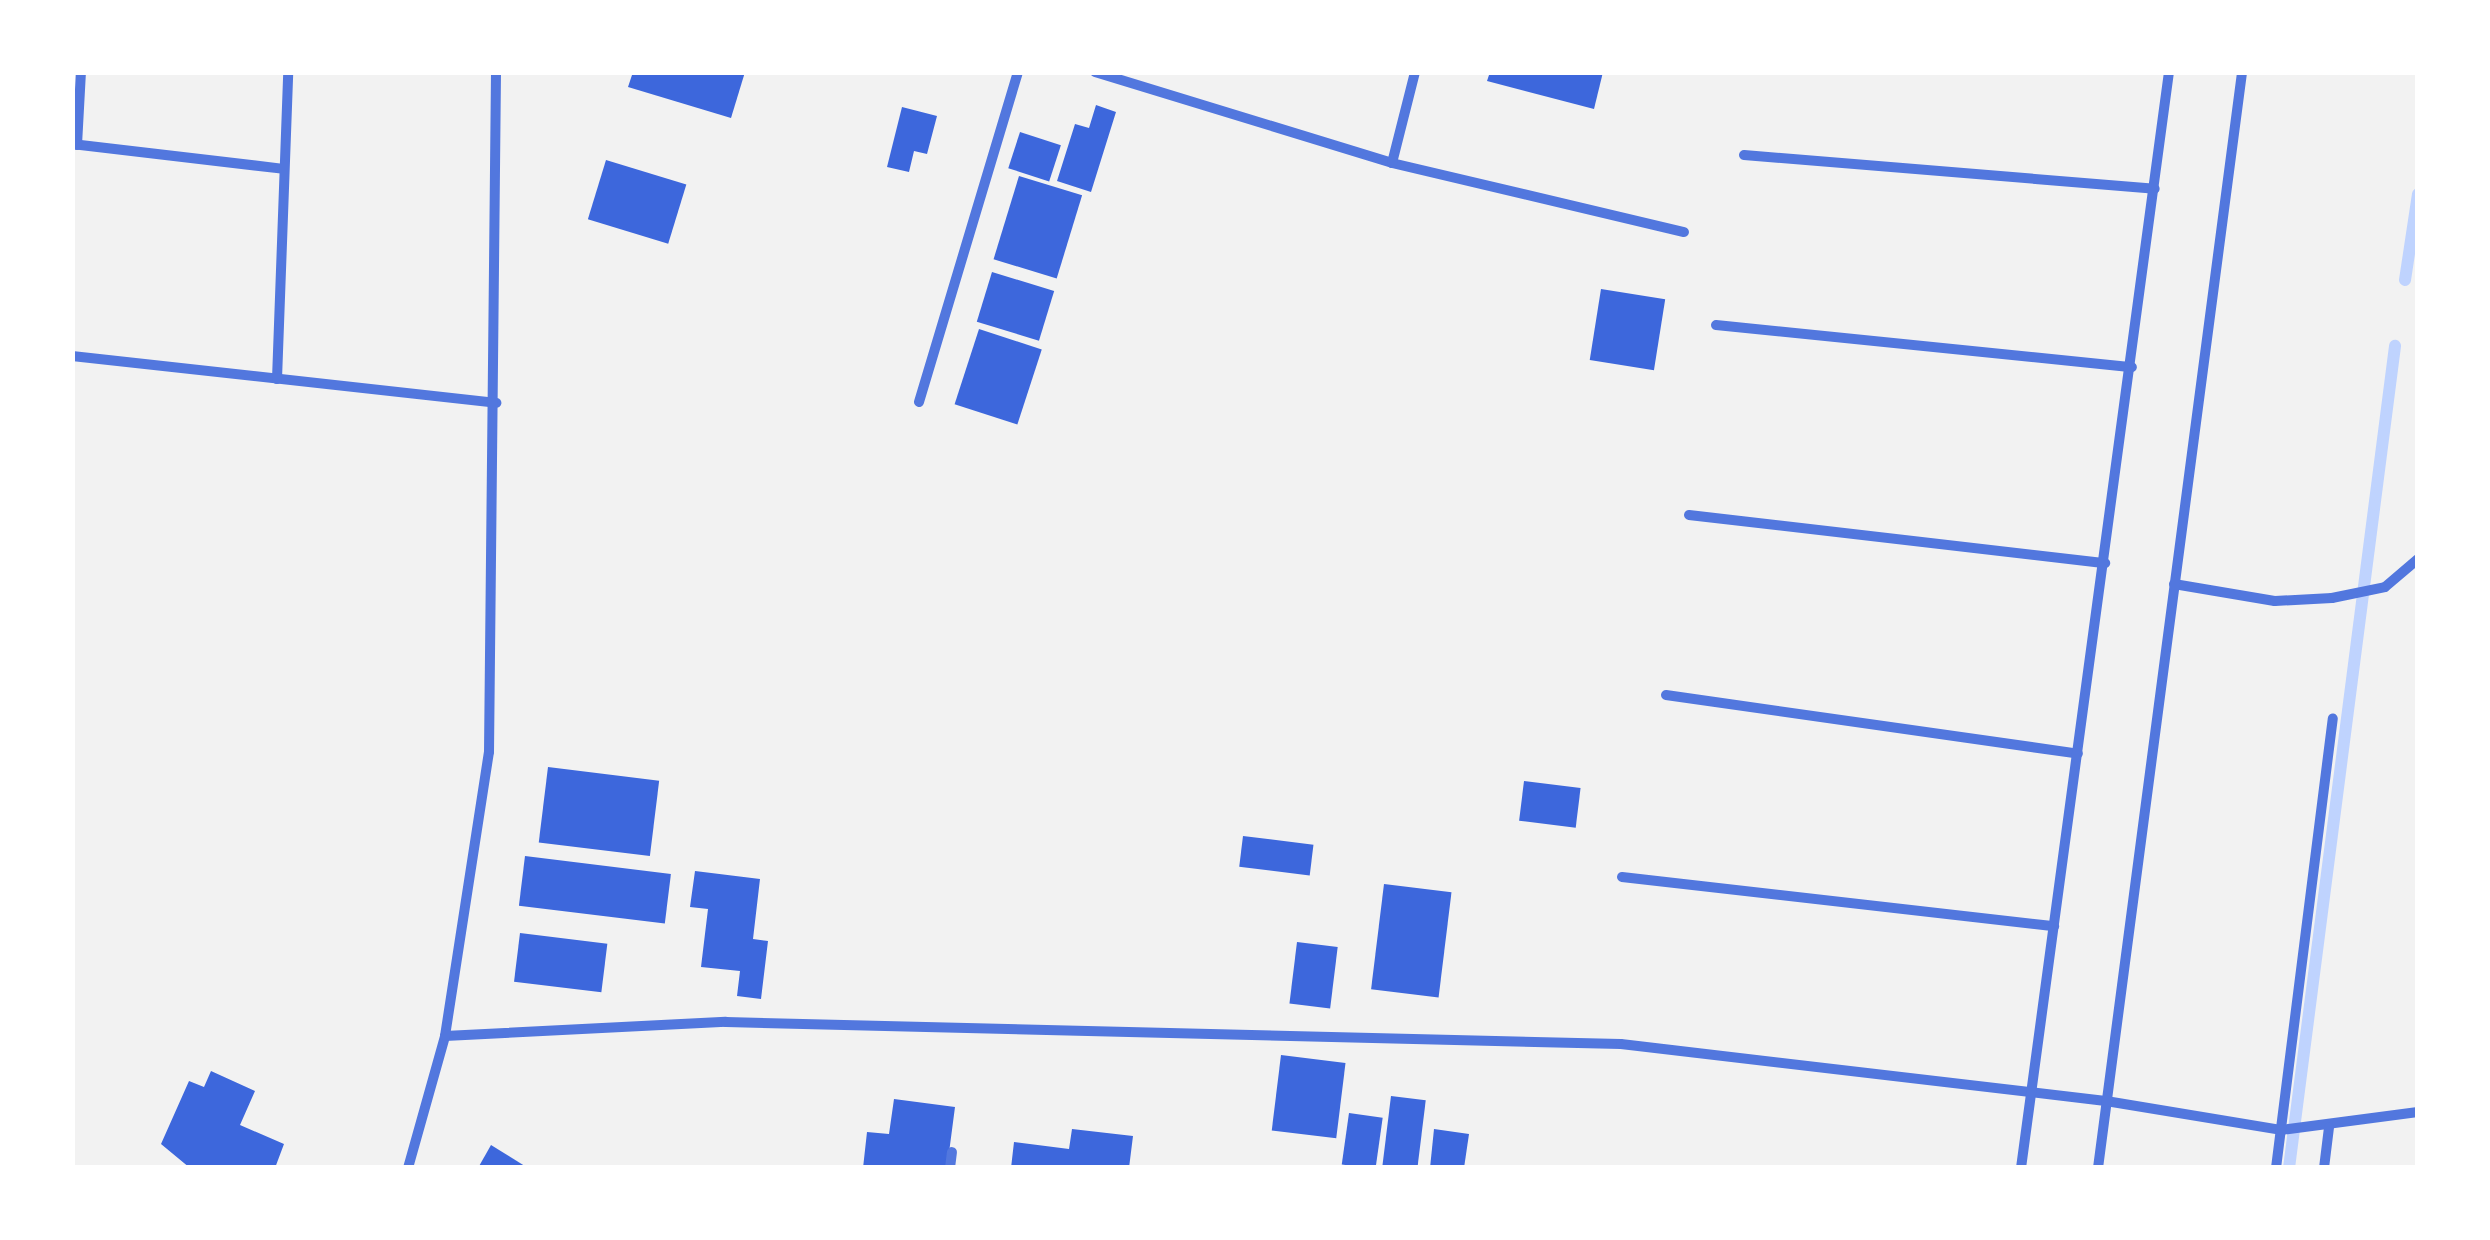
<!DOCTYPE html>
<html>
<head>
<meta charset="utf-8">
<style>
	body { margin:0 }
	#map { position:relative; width:2490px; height:1240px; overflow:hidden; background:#f2f2f2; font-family:Mulish,sans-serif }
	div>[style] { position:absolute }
	.stream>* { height:12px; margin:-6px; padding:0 6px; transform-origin:6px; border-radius:6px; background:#bfd3fe }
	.building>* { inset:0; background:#3d67dc; transform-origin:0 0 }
	.minor>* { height:10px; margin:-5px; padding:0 5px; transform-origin:5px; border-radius:5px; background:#5277de }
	span { translate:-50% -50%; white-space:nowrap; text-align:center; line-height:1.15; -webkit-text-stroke:9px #fff; paint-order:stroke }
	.frame { position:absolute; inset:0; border:75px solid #fff; pointer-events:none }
</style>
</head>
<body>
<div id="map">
	<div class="stream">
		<i style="left:2405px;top:280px;width:87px;rotate:-81.4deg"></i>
		<i style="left:2289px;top:1168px;width:829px;rotate:-82.65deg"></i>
	</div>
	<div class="building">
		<i style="clip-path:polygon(633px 72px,745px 72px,731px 118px,628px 87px)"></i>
		<i style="clip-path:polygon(1490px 72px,1603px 72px,1594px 109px,1487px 81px)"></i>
		<i style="clip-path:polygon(1096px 105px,1116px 112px,1091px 192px,1057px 181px,1075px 124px,1089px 128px)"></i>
		<i style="clip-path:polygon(902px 107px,937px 116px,927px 154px,914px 151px,909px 172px,887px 167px)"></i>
		<i style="left:1020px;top:132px;width:43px;height:38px;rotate:18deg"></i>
		<i style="left:606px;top:160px;width:84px;height:62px;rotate:17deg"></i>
		<i style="left:1019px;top:176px;width:66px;height:87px;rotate:17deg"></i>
		<i style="left:992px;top:272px;width:65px;height:52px;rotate:17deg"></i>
		<i style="left:1601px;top:289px;width:65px;height:72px;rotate:9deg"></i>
		<i style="left:979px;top:329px;width:66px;height:79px;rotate:18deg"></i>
		<i style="left:548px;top:767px;width:112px;height:76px;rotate:7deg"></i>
		<i style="left:1524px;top:781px;width:57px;height:40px;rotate:7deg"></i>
		<i style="left:1243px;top:836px;width:71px;height:31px;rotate:7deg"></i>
		<i style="left:525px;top:856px;width:147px;height:50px;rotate:7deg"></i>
		<i style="clip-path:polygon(695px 871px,760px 879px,753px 939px,768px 941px,761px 999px,737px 996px,740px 971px,701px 967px,708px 909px,690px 907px)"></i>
		<i style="left:1384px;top:884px;width:68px;height:106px;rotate:7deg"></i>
		<i style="left:520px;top:933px;width:88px;height:49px;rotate:7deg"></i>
		<i style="left:1297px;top:942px;width:41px;height:62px;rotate:7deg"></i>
		<i style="left:1281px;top:1055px;width:65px;height:76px;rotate:7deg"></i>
		<i style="clip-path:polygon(211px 1071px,255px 1091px,240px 1125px,284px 1144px,275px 1168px,190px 1168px,161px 1144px,189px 1081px,204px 1087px)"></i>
		<i style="left:1391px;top:1096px;width:35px;height:72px;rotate:7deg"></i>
		<i style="clip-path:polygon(894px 1099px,955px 1107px,947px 1168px,863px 1168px,867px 1132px,889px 1134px)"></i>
		<i style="left:1349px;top:1113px;width:34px;height:52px;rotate:8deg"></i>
		<i style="clip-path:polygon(1072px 1129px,1133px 1136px,1129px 1168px,1011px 1168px,1014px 1142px,1069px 1149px)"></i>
		<i style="clip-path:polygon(1434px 1129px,1469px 1134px,1464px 1168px,1430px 1168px)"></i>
		<i style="clip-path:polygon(491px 1145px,528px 1168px,478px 1168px)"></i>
	</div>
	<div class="minor">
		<i style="left:1095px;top:72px;width:311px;rotate:17deg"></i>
		<i style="left:1392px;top:163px;width:300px;rotate:13.3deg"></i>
		<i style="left:72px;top:144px;width:213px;rotate:6.7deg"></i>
		<i style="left:77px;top:145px;width:73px;rotate:-86.9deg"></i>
		<i style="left:1744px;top:155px;width:412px;rotate:4.7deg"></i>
		<i style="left:1392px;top:163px;width:94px;rotate:-75.8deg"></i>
		<i style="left:1716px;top:325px;width:418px;rotate:5.8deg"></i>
		<i style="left:72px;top:356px;width:427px;rotate:6.3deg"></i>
		<i style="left:277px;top:379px;width:307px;rotate:-87.9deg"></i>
		<i style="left:919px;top:402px;width:345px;rotate:-73.3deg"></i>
		<i style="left:1689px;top:515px;width:419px;rotate:6.6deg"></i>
		<i style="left:2174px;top:584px;width:102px;rotate:9.6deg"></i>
		<i style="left:2275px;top:601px;width:57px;rotate:-3deg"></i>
		<i style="left:2332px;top:598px;width:54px;rotate:-11.7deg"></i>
		<i style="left:2385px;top:587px;width:43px;rotate:-40.3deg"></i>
		<i style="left:1666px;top:695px;width:416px;rotate:8.1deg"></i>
		<i style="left:1622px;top:877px;width:435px;rotate:6.5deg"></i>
		<i style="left:445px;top:1036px;width:281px;rotate:-2.9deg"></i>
		<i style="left:726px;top:1022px;width:895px;rotate:1.41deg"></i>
		<i style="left:1621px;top:1044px;width:488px;rotate:6.7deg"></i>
		<i style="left:2106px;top:1101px;width:177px;rotate:9.4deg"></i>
		<i style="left:2281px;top:1130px;width:138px;rotate:-7.5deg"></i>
		<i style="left:408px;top:1168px;width:137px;rotate:-74.3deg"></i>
		<i style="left:445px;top:1036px;width:287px;rotate:-81.2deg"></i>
		<i style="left:489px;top:752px;width:680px;rotate:-89.41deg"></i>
		<i style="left:950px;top:1168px;width:16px;rotate:-83deg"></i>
		<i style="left:2021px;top:1168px;width:1106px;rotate:-82.31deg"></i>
		<i style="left:2098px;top:1168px;width:1105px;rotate:-82.51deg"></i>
		<i style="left:2276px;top:1168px;width:453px;rotate:-82.8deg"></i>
		<i style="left:2324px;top:1168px;width:41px;rotate:-83deg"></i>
	</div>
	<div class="frame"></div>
</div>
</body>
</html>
